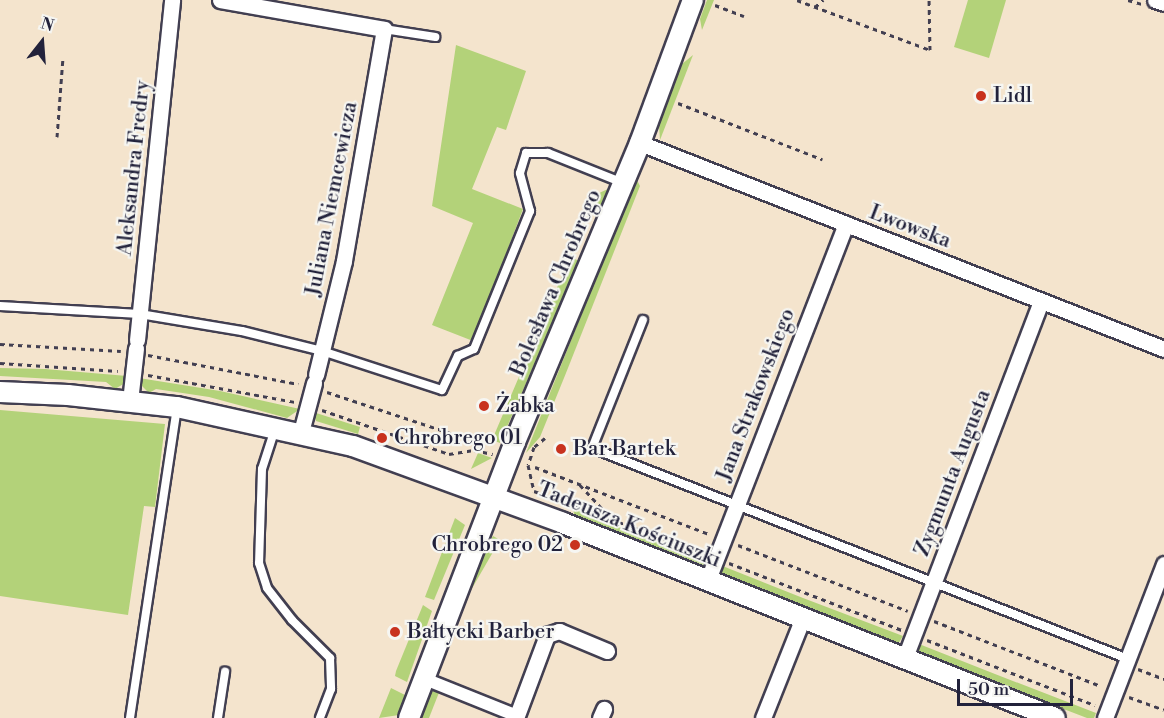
<!DOCTYPE html>
<html>
<head>
<meta charset="utf-8">
<style>
	body { margin:0 }
	#map { position:relative; width:1164px; height:718px; overflow:hidden; background:#f4e4cd; font-family:"Libre Bodoni",serif }
	div>[style] { position:absolute }
	.green>* { inset:0; background:#b3d279; transform-origin:0 0 }
	.path>* { height:3px; margin-top:-1.5px; transform-origin:0; background:repeating-linear-gradient(90deg,#423f51 0 4.5px,transparent 0 9px) }
	.roads { filter:drop-shadow(2px 0 #423f51) drop-shadow(-2px 0 #423f51) drop-shadow(0 2px #423f51) drop-shadow(0 -2px #423f51) }
	.service>* { height:8px; margin:-4px; padding:0 4px; transform-origin:4px; border-radius:4px; background:#fff }
	.pedestrian>* { height:12px; margin:-6px; padding:0 6px; transform-origin:6px; border-radius:6px; background:#fff }
	.minor>* { height:15px; margin:-7.5px; padding:0 7.5px; transform-origin:7.5px; border-radius:7.5px; background:#fff }
	.tertiary>* { height:20px; margin:-10px; padding:0 10px; transform-origin:10px; border-radius:10px; background:#fff }
	.dots>* { width:16px; height:16px; translate:-50% -50%; box-sizing:border-box; border:3px solid #f6f6f2; border-radius:50% }
	span { translate:-50% -50%; white-space:nowrap; text-align:center; line-height:1.15; -webkit-text-stroke:4.5px #f6f6f2; paint-order:stroke }
	.poi-label { font-size:21px; color:#22223b }
	.left { translate:0 -50%; text-align:left }
	.right { translate:-100% -50%; text-align:right }
	.street-label { font-size:21px; color:#22223b }
	.north { position:absolute; left:12px; top:12px; width:60px; height:60px; -webkit-text-stroke:4px #f6f6f2; paint-order:stroke; rotate:17deg; font-size:16px; font-weight:700; line-height:24px; text-align:center; color:#22223b }
	.north::after { content:''; display:block; margin:auto; width:21px; height:27px; background:#22223b; clip-path:polygon(50% 0,100% 100%,50% 72%,0 100%) }
	.scale { position:absolute; left:957px; top:679px; width:116px; height:27px; box-sizing:border-box; border:3px solid #22223b; border-top:0; padding-left:8px; font-size:18px; line-height:21px; white-space:nowrap; color:#22223b; -webkit-text-stroke:4px #f6f6f2; paint-order:stroke }
</style>
</head>
<body>
<div id="map">
	<div class="green">
		<i style="clip-path:polygon(707px 0,714px 0,702px 30px,700px 19px)"></i>
		<i style="clip-path:polygon(968px 0,1006px 0,989px 58px,954px 47px)"></i>
		<i style="clip-path:polygon(456px 45px,526px 71px,506px 130px,497px 127px,472px 189px,523px 209px,473px 341px,432px 325px,473px 223px,432px 206px)"></i>
		<i style="clip-path:polygon(693px 55px,660px 140px,659px 125px,682px 64px)"></i>
		<i style="clip-path:polygon(636px 178px,640px 186px,566px 373px,540px 437px,526px 453px)"></i>
		<i style="clip-path:polygon(610px 188px,602px 208px,593px 205px,571px 257px,579px 261px,500px 443px,492px 440px,597px 194px)"></i>
		<i style="clip-path:polygon(0 368px,45px 369px,127px 376px,125px 383px,115px 389px,106px 382px,0 376px)"></i>
		<i style="clip-path:polygon(139px 378px,220px 391px,300px 409px,287px 418px,209px 397px,156px 389px,149px 393px,140px 384px)"></i>
		<i style="clip-path:polygon(0 410px,165px 424px,155px 507px,144px 506px,128px 615px,0 596px)"></i>
		<i style="clip-path:polygon(313px 412px,360px 427px,358px 434px,316px 421px)"></i>
		<i style="clip-path:polygon(478px 453px,492px 458px,471px 469px)"></i>
		<i style="clip-path:polygon(573px 508px,708px 562px,703px 565px,616px 531px,574px 514px)"></i>
		<i style="clip-path:polygon(455px 518px,465px 525px,434px 600px,425px 597px)"></i>
		<i style="left:493px;top:536px;width:8px;height:148px;rotate:30deg"></i>
		<i style="clip-path:polygon(720px 565px,803px 598px,903px 636px,898px 644px,718px 575px)"></i>
		<i style="clip-path:polygon(423px 605px,432px 611px,407px 682px,395px 676px,396px 671px)"></i>
		<i style="clip-path:polygon(919px 644px,995px 674px,1096px 713px,1094px 718px,1087px 718px,921px 654px,917px 651px)"></i>
		<i style="clip-path:polygon(391px 688px,405px 695px,399px 715px,379px 718px)"></i>
		<i style="clip-path:polygon(431px 688px,440px 690px,429px 718px,419px 718px)"></i>
	</div>
	<div class="path">
		<i style="left:797px;top:0;width:142px;rotate:20.6deg"></i>
		<i style="left:930px;top:50px;width:50px;rotate:-91.1deg"></i>
		<i style="left:1128px;top:0;width:15px;rotate:16deg"></i>
		<i style="left:715px;top:5px;width:31px;rotate:21deg"></i>
		<i style="left:815px;top:7px;width:11px;rotate:-41deg"></i>
		<i style="left:678px;top:103px;width:155px;rotate:21.3deg"></i>
		<i style="left:57px;top:137px;width:80px;rotate:-85.7deg"></i>
		<i style="left:0;top:344px;width:121px;rotate:3.3deg"></i>
		<i style="left:148px;top:355px;width:153px;rotate:10.9deg"></i>
		<i style="left:0;top:363px;width:118px;rotate:3.9deg"></i>
		<i style="left:148px;top:375px;width:149px;rotate:10.4deg"></i>
		<i style="left:327px;top:392px;width:158px;rotate:18.4deg"></i>
		<i style="left:322px;top:410px;width:134px;rotate:19.1deg"></i>
		<i style="left:449px;top:454px;width:25px;rotate:-9deg"></i>
		<i style="left:474px;top:450px;width:19px;rotate:12deg"></i>
		<i style="left:545px;top:438px;width:14px;rotate:141deg"></i>
		<i style="left:534px;top:447px;width:19px;rotate:108deg"></i>
		<i style="left:528px;top:465px;width:27px;rotate:77deg"></i>
		<i style="left:534px;top:491px;width:180px;rotate:20.1deg"></i>
		<i style="left:535px;top:467px;width:186px;rotate:21.1deg"></i>
		<i style="left:580px;top:485px;width:44px;rotate:46.8deg"></i>
		<i style="left:738px;top:545px;width:182px;rotate:21.2deg"></i>
		<i style="left:729px;top:563px;width:186px;rotate:21.2deg"></i>
		<i style="left:934px;top:621px;width:179px;rotate:21.3deg"></i>
		<i style="left:927px;top:640px;width:180px;rotate:21.2deg"></i>
		<i style="left:1138px;top:669px;width:28px;rotate:21deg"></i>
		<i style="left:1129px;top:697px;width:37px;rotate:20deg"></i>
	</div>
	<div class="roads">
		<div class="service">
			<i style="left:384px;top:29px;width:52px;rotate:8.9deg"></i>
			<i style="left:0;top:306px;width:140px;rotate:3.3deg"></i>
			<i style="left:140px;top:314px;width:103px;rotate:9.5deg"></i>
			<i style="left:242px;top:331px;width:82px;rotate:14deg"></i>
			<i style="left:322px;top:351px;width:126px;rotate:18deg"></i>
			<i style="left:442px;top:390px;width:38px;rotate:-65deg"></i>
			<i style="left:458px;top:356px;width:17px;rotate:-24deg"></i>
			<i style="left:474px;top:349px;width:149px;rotate:-67.9deg"></i>
			<i style="left:530px;top:211px;width:39px;rotate:-105deg"></i>
			<i style="left:520px;top:173px;width:21px;rotate:-73deg"></i>
			<i style="left:526px;top:153px;width:22px"></i>
			<i style="left:548px;top:153px;width:81px;rotate:21.8deg"></i>
			<i style="left:643px;top:320px;width:138px;rotate:111.7deg"></i>
			<i style="left:592px;top:448px;width:576px;rotate:21.49deg"></i>
			<i style="left:275px;top:429px;width:42px;rotate:108deg"></i>
			<i style="left:262px;top:469px;width:94px;rotate:91.8deg"></i>
			<i style="left:259px;top:563px;width:26px;rotate:72deg"></i>
			<i style="left:267px;top:588px;width:41px;rotate:52deg"></i>
			<i style="left:292px;top:620px;width:54px;rotate:45deg"></i>
			<i style="left:330px;top:658px;width:31px;rotate:88deg"></i>
			<i style="left:331px;top:689px;width:31px;rotate:111deg"></i>
			<i style="left:130px;top:718px;width:314px;rotate:-81.4deg"></i>
			<i style="left:218px;top:718px;width:47px;rotate:-81.3deg"></i>
		</div>
		<div class="pedestrian">
			<i style="left:425px;top:679px;width:99px;rotate:21.9deg"></i>
		</div>
		<div class="minor">
			<i style="left:220px;top:0;width:167px;rotate:10deg"></i>
			<i style="left:384px;top:29px;width:235px;rotate:99.8deg"></i>
			<i style="left:344px;top:261px;width:117px;rotate:103.8deg"></i>
			<i style="left:1155px;top:0;width:9px;rotate:18deg"></i>
			<i style="left:640px;top:143px;width:563px;rotate:21.46deg"></i>
			<i style="left:137px;top:340px;width:342px;rotate:-84.1deg"></i>
			<i style="left:130px;top:401px;width:53px;rotate:-83.5deg"></i>
			<i style="left:301px;top:432px;width:51px;rotate:-75.1deg"></i>
			<i style="left:707px;top:582px;width:384px;rotate:-68.8deg"></i>
			<i style="left:904px;top:660px;width:384px;rotate:-69.1deg"></i>
			<i style="left:516px;top:718px;width:89px;rotate:-69.5deg"></i>
			<i style="left:547px;top:635px;width:13px;rotate:-18deg"></i>
			<i style="left:559px;top:631px;width:52px;rotate:22.6deg"></i>
			<i style="left:600px;top:718px;width:10px;rotate:-66deg"></i>
			<i style="left:763px;top:718px;width:105px;rotate:-68.3deg"></i>
			<i style="left:1105px;top:718px;width:165px;rotate:-69deg"></i>
		</div>
		<div class="tertiary">
			<i style="left:0;top:392px;width:68px;rotate:2.5deg"></i>
			<i style="left:68px;top:395px;width:110px;rotate:6.3deg"></i>
			<i style="left:177px;top:407px;width:180px;rotate:12.5deg"></i>
			<i style="left:353px;top:446px;width:224px;rotate:20.1deg"></i>
			<i style="left:563px;top:523px;width:529px;rotate:21.62deg"></i>
			<i style="left:409px;top:718px;width:296px;rotate:-69deg"></i>
			<i style="left:515px;top:442px;width:324px;rotate:-67.3deg"></i>
			<i style="left:640px;top:143px;width:153px;rotate:-69.7deg"></i>
		</div>
	</div>
	<div class="dots">
		<i style="left:981px;top:96px;background:#c8321e"></i>
		<i style="left:484px;top:406px;background:#c8321e"></i>
		<i style="left:382px;top:438px;background:#c8321e"></i>
		<i style="left:561px;top:449px;background:#c8321e"></i>
		<i style="left:575px;top:545px;background:#c8321e"></i>
		<i style="left:395px;top:632px;background:#c8321e"></i>
	</div>
	<div class="poi-label">
		<span class="left" style="left:993px;top:96px">Lidl</span>
		<span class="left" style="left:496px;top:406px">Żabka</span>
		<span class="left" style="left:394px;top:438px">Chrobrego 01</span>
		<span class="left" style="left:573px;top:449px">Bar Bartek</span>
		<span class="right" style="left:563px;top:545px">Chrobrego 02</span>
		<span class="left" style="left:407px;top:632px">Bałtycki Barber</span>
	</div>
	<div class="street-label">
		<span style="left:134px;top:168px;rotate:-84deg">Aleksandra Fredry</span>
		<span style="left:332px;top:199px;rotate:-79deg">Juliana Niemcewicza</span>
		<span style="left:910px;top:227px;rotate:21deg">Lwowska</span>
		<span style="left:556px;top:283px;rotate:-67deg">Bolesława Chrobrego</span>
		<span style="left:756px;top:395px;rotate:-69deg">Jana Strakowskiego</span>
		<span style="left:953px;top:473px;rotate:-69deg">Zygmunta Augusta</span>
		<span style="left:629px;top:525px;rotate:22deg">Tadeusza Kościuszki</span>
	</div>
	<div class="north">N</div>
	<div class="scale">50 m</div>
</div>
</body>
</html>
